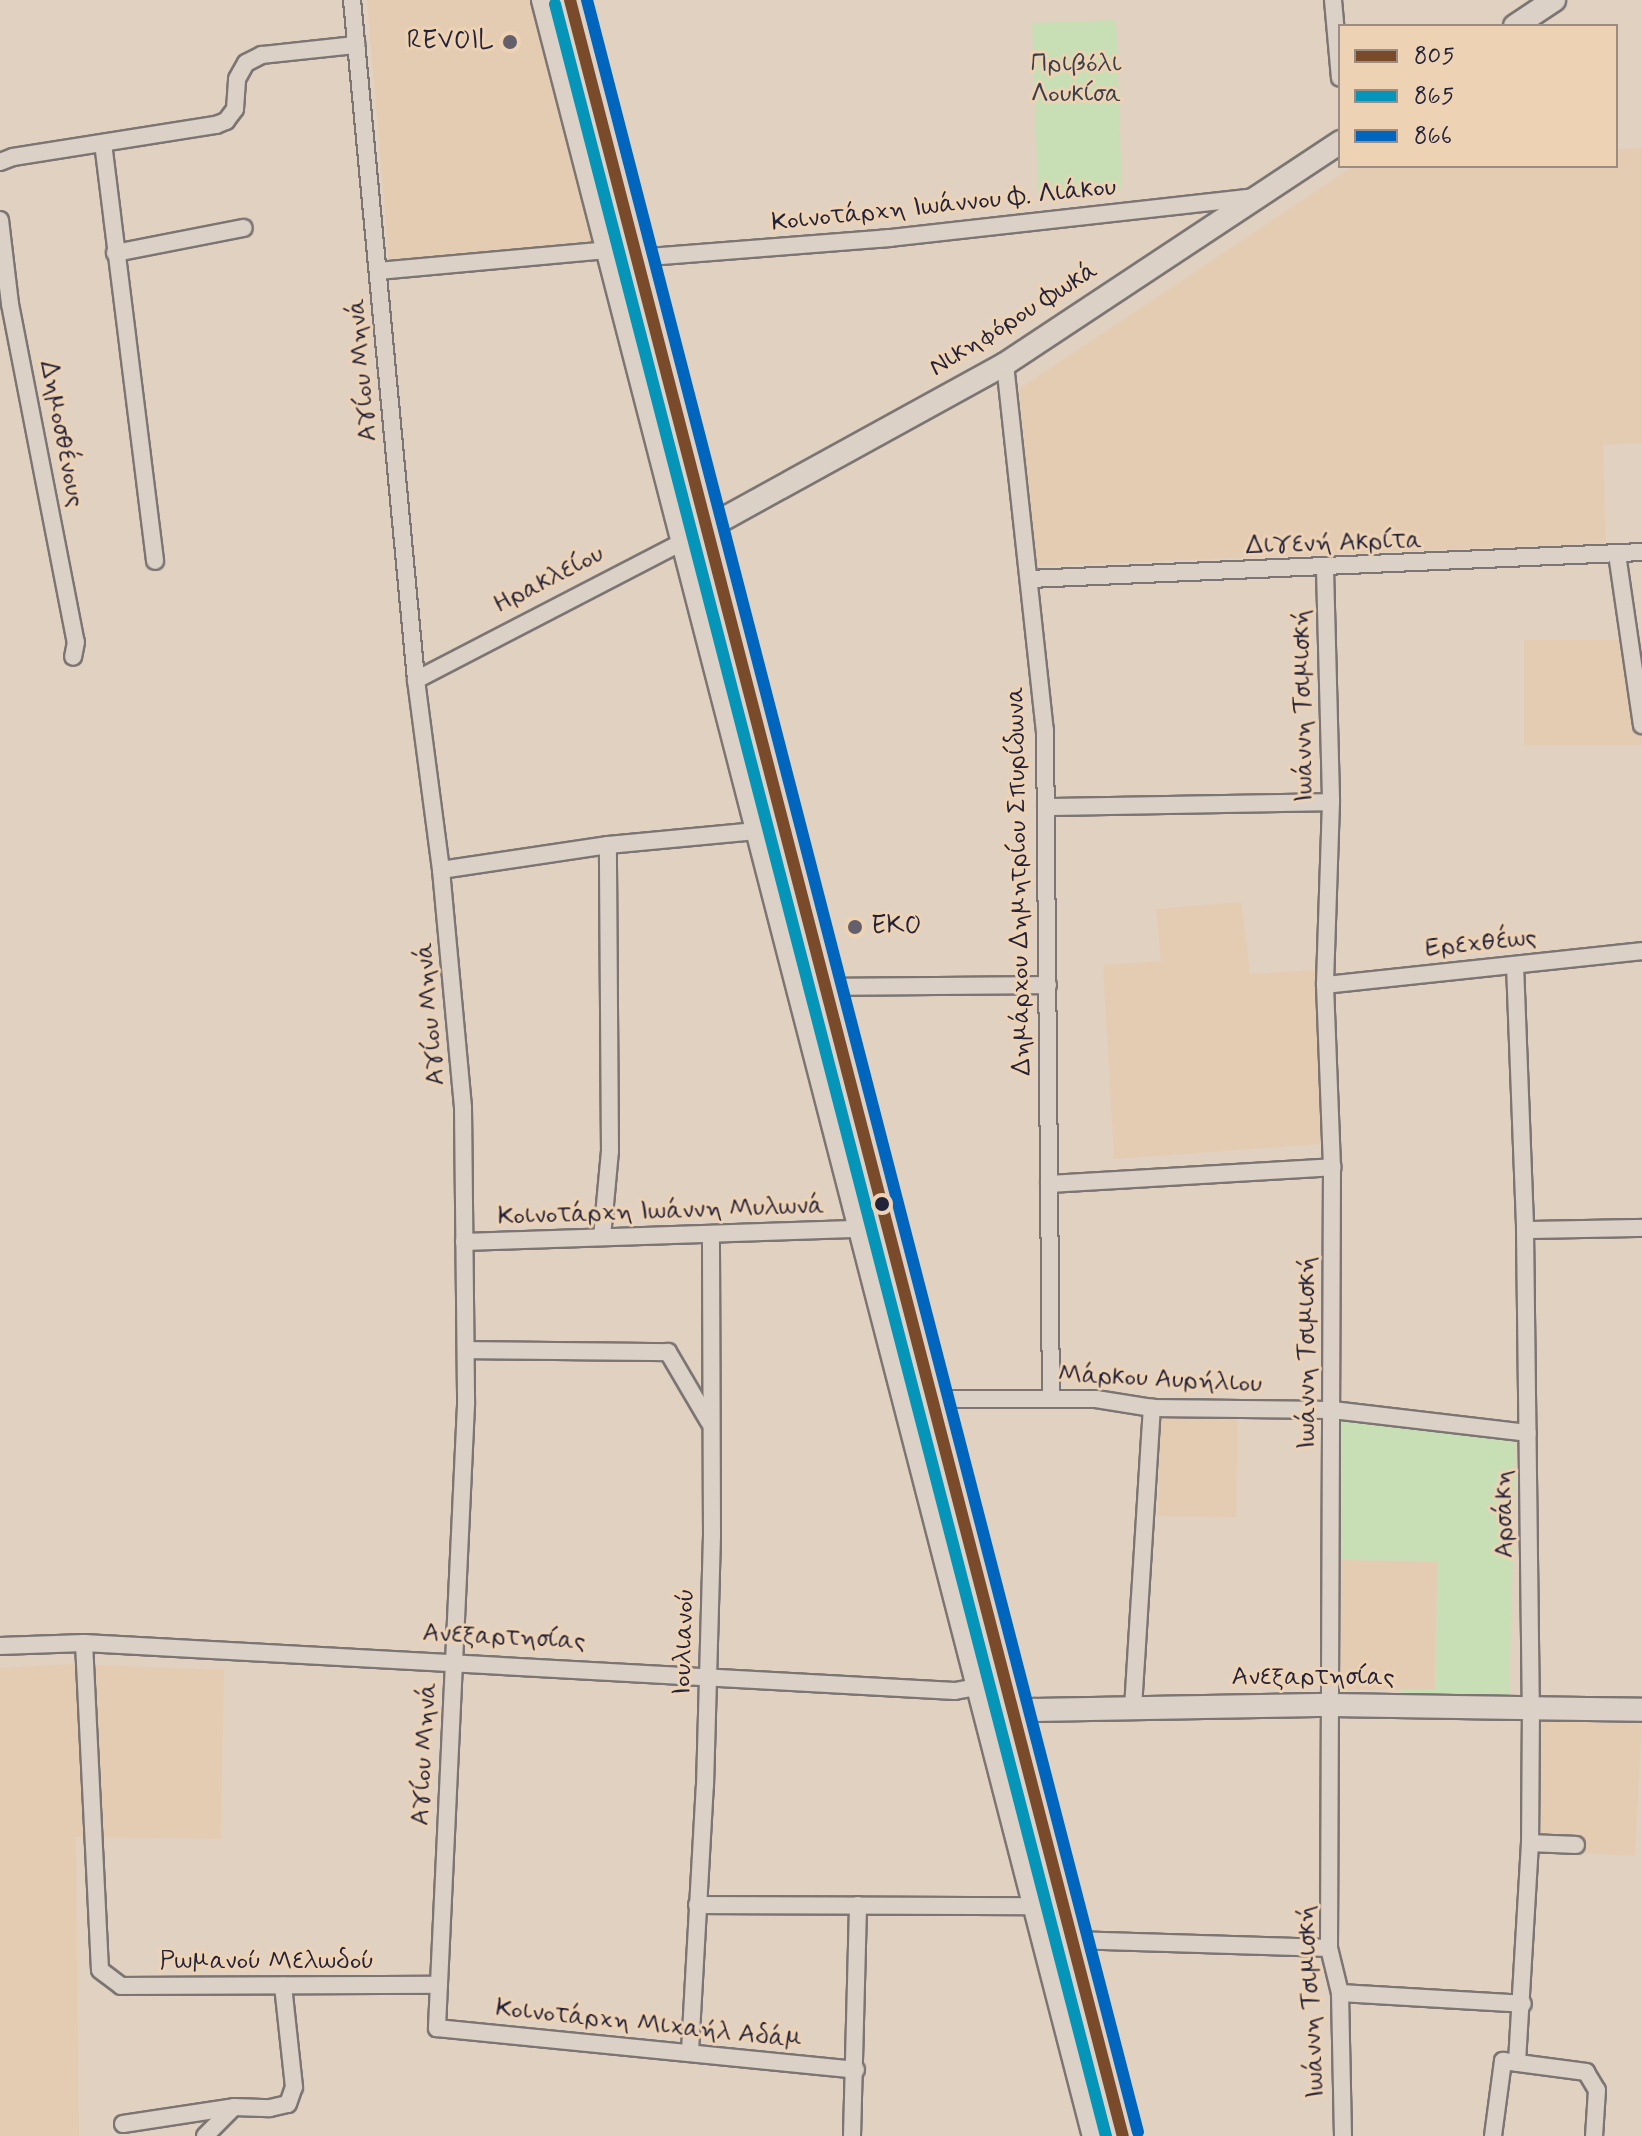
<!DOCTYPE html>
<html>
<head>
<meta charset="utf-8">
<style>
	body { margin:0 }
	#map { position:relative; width:1642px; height:2136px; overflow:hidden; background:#e0d1c1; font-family:Mynerve,sans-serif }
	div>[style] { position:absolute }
	.built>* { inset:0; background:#e4ccb3; transform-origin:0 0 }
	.green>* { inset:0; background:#c8dfb5; transform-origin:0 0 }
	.roads { filter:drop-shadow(2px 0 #7c7573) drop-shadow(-2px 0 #7c7573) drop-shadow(0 2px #7c7573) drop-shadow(0 -2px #7c7573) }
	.street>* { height:16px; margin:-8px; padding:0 8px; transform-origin:8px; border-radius:8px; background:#dbd1c6 }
	.secondary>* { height:22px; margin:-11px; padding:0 11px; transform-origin:11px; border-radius:11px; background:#dbd1c6 }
	.bus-1>* { height:12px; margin:-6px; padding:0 6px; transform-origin:6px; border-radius:6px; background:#7a4b2a }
	.bus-2>* { height:12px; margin:-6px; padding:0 6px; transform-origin:6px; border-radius:6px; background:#0595b8 }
	.bus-3>* { height:12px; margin:-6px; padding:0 6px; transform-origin:6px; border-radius:6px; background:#0065bd }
	.dots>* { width:22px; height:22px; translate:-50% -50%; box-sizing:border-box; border:4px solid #edd2b4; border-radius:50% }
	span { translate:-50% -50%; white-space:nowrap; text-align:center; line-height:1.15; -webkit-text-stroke:6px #edd2b4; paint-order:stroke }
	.poi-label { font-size:26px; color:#22223b }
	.right { translate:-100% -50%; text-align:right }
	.left { translate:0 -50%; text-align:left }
	.park-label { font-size:26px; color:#38404c }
	.street-label { font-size:26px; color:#22223b }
	.legend { position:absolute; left:1338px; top:24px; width:280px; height:144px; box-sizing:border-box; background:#edd2b4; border:2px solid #9c8c84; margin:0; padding:10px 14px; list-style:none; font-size:24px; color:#22223b }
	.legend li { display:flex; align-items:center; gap:16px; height:40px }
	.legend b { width:40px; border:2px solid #9c8c84 }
</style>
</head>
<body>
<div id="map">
	<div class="built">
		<i style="clip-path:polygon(367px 0,535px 0,597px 242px,389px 260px)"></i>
		<i style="clip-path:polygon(1642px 148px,1642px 443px,1603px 445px,1606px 543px,1036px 566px,1019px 389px,1354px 166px,1616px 166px,1616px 149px)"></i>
		<i style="left:1642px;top:640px;width:105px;height:118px;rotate:90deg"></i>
		<i style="clip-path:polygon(1241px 902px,1250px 974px,1316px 970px,1321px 1144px,1114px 1159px,1103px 965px,1161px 961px,1156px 909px)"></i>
		<i style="left:1160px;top:1414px;width:78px;height:102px;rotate:1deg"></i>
		<i style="left:1342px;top:1560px;width:95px;height:129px;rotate:1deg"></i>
		<i style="clip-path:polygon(72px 1664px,224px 1670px,221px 1839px,76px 1837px,79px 2136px,0 2136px,0 1668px)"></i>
		<i style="left:1542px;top:1717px;width:100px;height:134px;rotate:3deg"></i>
	</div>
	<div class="green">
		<i style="left:1116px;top:20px;width:170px;height:84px;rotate:88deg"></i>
		<i style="clip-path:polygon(1342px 1419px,1516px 1442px,1509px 1696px,1402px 1696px,1401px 1689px,1436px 1689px,1437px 1561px,1342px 1560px)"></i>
	</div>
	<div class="roads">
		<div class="street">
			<i style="left:352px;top:0;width:683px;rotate:84.62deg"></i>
			<i style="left:416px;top:680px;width:192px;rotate:82.5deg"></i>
			<i style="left:441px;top:870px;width:239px;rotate:84.7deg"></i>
			<i style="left:463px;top:1108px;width:297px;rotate:89.4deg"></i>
			<i style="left:466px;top:1405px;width:624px;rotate:92.67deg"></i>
			<i style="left:437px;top:2028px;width:421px;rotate:5.7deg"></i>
			<i style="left:1333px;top:0;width:78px;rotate:84.9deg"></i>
			<i style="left:103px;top:143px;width:421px;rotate:82.9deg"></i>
			<i style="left:0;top:162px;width:14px;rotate:-21deg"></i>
			<i style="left:13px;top:157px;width:206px;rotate:-9deg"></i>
			<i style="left:216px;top:125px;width:11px;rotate:-22deg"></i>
			<i style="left:226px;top:121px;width:15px;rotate:-53deg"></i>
			<i style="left:235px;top:109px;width:30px;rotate:-86deg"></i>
			<i style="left:237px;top:79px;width:18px;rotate:-61deg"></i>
			<i style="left:246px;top:63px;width:18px;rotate:-27deg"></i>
			<i style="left:262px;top:55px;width:95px;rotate:-6.1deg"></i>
			<i style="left:0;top:220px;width:85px;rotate:83.2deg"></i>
			<i style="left:10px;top:304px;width:344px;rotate:79deg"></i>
			<i style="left:76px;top:642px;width:15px;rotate:101deg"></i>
			<i style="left:115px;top:253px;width:131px;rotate:-11deg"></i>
			<i style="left:636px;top:258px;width:255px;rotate:-4.5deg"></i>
			<i style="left:890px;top:238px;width:367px;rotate:-6.4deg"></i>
			<i style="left:378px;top:271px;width:230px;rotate:-5.2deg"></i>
			<i style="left:1005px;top:364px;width:368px;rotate:83.8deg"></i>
			<i style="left:1045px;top:730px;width:669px;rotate:89.49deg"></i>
			<i style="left:1617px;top:554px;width:173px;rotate:81.7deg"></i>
			<i style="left:1325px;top:569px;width:233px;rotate:88.5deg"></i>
			<i style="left:1331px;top:802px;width:183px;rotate:91.9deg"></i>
			<i style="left:1325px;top:985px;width:182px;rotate:87.8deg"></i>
			<i style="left:1332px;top:1167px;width:781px;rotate:90.22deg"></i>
			<i style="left:1329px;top:1948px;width:46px;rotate:76.3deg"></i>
			<i style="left:1340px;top:1993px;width:143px;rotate:88.8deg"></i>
			<i style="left:1029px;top:579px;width:614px;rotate:-2.52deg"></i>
			<i style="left:416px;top:680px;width:300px;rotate:-27.4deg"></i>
			<i style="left:1046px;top:807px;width:285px;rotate:-1deg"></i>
			<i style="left:441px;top:870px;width:169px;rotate:-8.5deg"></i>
			<i style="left:608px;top:845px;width:149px;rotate:-5.4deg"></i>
			<i style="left:1515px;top:965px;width:265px;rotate:87.8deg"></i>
			<i style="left:1525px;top:1230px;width:476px;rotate:89.3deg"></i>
			<i style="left:1531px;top:1706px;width:137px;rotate:90.4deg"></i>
			<i style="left:1530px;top:1843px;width:220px;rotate:93.4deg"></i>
			<i style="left:1325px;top:985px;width:319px;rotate:-6.1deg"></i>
			<i style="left:825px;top:987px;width:223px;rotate:-0.5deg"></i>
			<i style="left:1049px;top:1184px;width:284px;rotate:-3.4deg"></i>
			<i style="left:1525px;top:1230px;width:117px;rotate:-1deg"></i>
			<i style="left:602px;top:1237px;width:86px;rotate:-84.7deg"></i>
			<i style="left:610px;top:1151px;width:306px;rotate:-90.4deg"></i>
			<i style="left:464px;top:1242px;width:396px;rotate:-1.9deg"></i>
			<i style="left:466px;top:1350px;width:202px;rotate:0.6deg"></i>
			<i style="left:668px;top:1352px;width:81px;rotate:59.6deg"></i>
			<i style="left:932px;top:1399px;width:164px"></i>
			<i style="left:1096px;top:1399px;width:57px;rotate:9.1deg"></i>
			<i style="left:1152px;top:1408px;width:180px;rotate:0.6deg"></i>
			<i style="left:1332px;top:1410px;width:197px;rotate:6.7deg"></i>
			<i style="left:84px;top:1643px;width:327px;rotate:87.2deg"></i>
			<i style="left:100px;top:1970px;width:26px;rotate:37deg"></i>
			<i style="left:121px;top:1986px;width:318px;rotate:-0.2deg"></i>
			<i style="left:0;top:1646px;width:84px;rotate:-2deg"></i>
			<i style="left:84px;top:1643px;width:872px;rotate:3.15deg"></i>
			<i style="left:955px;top:1691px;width:50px;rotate:-10.4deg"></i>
			<i style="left:1133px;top:1708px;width:301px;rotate:-86.4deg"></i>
			<i style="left:1530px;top:1843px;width:46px;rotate:2.5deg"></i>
			<i style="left:697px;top:1905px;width:337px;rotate:0.2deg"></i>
			<i style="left:1071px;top:1940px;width:258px;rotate:1.8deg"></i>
			<i style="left:1340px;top:1993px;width:183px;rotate:3.4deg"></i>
			<i style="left:690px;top:2051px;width:265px;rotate:-86.8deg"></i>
			<i style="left:705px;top:1786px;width:251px;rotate:-88.4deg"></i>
			<i style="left:712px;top:1535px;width:301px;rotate:-90.2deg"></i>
			<i style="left:123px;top:2124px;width:112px;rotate:-8.7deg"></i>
			<i style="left:234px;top:2107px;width:36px;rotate:2deg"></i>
			<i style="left:270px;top:2108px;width:18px;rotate:-13deg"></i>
			<i style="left:288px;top:2104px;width:18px;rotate:-71deg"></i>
			<i style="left:294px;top:2087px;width:102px;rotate:-96.2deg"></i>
			<i style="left:205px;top:2136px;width:40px;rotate:-45deg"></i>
			<i style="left:852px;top:2136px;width:231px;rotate:-88.5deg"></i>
			<i style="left:1493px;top:2136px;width:76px;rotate:-82.4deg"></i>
			<i style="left:1503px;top:2061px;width:84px;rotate:7.5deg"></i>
			<i style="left:1586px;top:2072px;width:21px;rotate:59deg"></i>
			<i style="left:1597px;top:2090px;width:46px;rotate:93.7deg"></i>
		</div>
		<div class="secondary">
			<i style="left:543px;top:0;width:2206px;rotate:75.54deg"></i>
			<i style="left:570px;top:0;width:2206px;rotate:75.49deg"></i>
			<i style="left:1515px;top:26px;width:47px;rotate:-33.7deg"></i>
			<i style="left:696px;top:534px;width:353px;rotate:-28.8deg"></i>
			<i style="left:1005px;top:364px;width:402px;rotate:-33.5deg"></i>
			<i style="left:999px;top:1716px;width:36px;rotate:-10deg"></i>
			<i style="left:1034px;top:1710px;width:298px;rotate:-1deg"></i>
			<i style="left:1332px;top:1705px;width:310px;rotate:0.9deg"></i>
		</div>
	</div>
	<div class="bus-1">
		<i style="left:570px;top:0;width:2206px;rotate:75.49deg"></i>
	</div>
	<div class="bus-2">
		<i style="left:555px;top:4px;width:2202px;rotate:75.51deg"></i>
	</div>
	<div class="bus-3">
		<i style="left:587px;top:0;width:2202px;rotate:75.51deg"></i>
	</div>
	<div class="dots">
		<i style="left:510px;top:42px;background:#645f6a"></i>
		<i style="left:855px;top:927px;background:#645f6a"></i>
		<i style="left:882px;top:1204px;background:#22223b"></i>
	</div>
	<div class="poi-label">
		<span class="right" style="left:494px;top:42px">REVOIL</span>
		<span class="left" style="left:871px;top:927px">EKO</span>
	</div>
	<div class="park-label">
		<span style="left:1076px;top:80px">Πριβόλι<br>Λουκίσα</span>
	</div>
	<div class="street-label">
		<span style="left:944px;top:206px;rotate:-6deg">Κοινοτάρχη Ιωάννου Φ. Λιάκου</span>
		<span style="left:1014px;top:320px;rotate:-32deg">Νικηφόρου Φωκά</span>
		<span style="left:363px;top:370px;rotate:-95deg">Αγίου Μηνά</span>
		<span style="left:61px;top:434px;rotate:79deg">Δημοσθένους</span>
		<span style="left:1334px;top:544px;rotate:-2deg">Διγενή Ακρίτα</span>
		<span style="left:549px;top:580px;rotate:-27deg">Ηρακλείου</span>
		<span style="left:1304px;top:706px;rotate:-91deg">Ιωάννη Τσιμισκή</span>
		<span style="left:1020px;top:881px;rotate:-91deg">Δημάρχου Δημητρίου Σπυρίδωνα</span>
		<span style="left:1481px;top:944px;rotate:-6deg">Ερεχθέως</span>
		<span style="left:431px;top:1014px;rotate:-95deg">Αγίου Μηνά</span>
		<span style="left:661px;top:1212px;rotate:-2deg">Κοινοτάρχη Ιωάννη Μυλωνά</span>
		<span style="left:1308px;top:1353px;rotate:-90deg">Ιωάννη Τσιμισκή</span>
		<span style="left:1160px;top:1380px;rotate:3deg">Μάρκου Αυρήλιου</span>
		<span style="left:1505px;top:1514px;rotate:-91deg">Αρσάκη</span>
		<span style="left:504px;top:1638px;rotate:3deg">Ανεξαρτησίας</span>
		<span style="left:685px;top:1642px;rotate:-88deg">Ιουλιανού</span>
		<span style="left:1313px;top:1678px">Ανεξαρτησίας</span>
		<span style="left:425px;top:1754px;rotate:-87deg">Αγίου Μηνά</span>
		<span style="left:267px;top:1962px">Ρωμανού Μελωδού</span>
		<span style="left:1312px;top:2002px;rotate:-93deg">Ιωάννη Τσιμισκή</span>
		<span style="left:649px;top:2025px;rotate:6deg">Κοινοτάρχη Μιχαήλ Αδάμ</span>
	</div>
	<ul class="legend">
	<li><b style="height:10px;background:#7a4b2a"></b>805</li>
	<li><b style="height:10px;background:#0595b8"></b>865</li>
	<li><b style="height:10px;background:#0065bd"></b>866</li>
	</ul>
</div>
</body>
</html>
